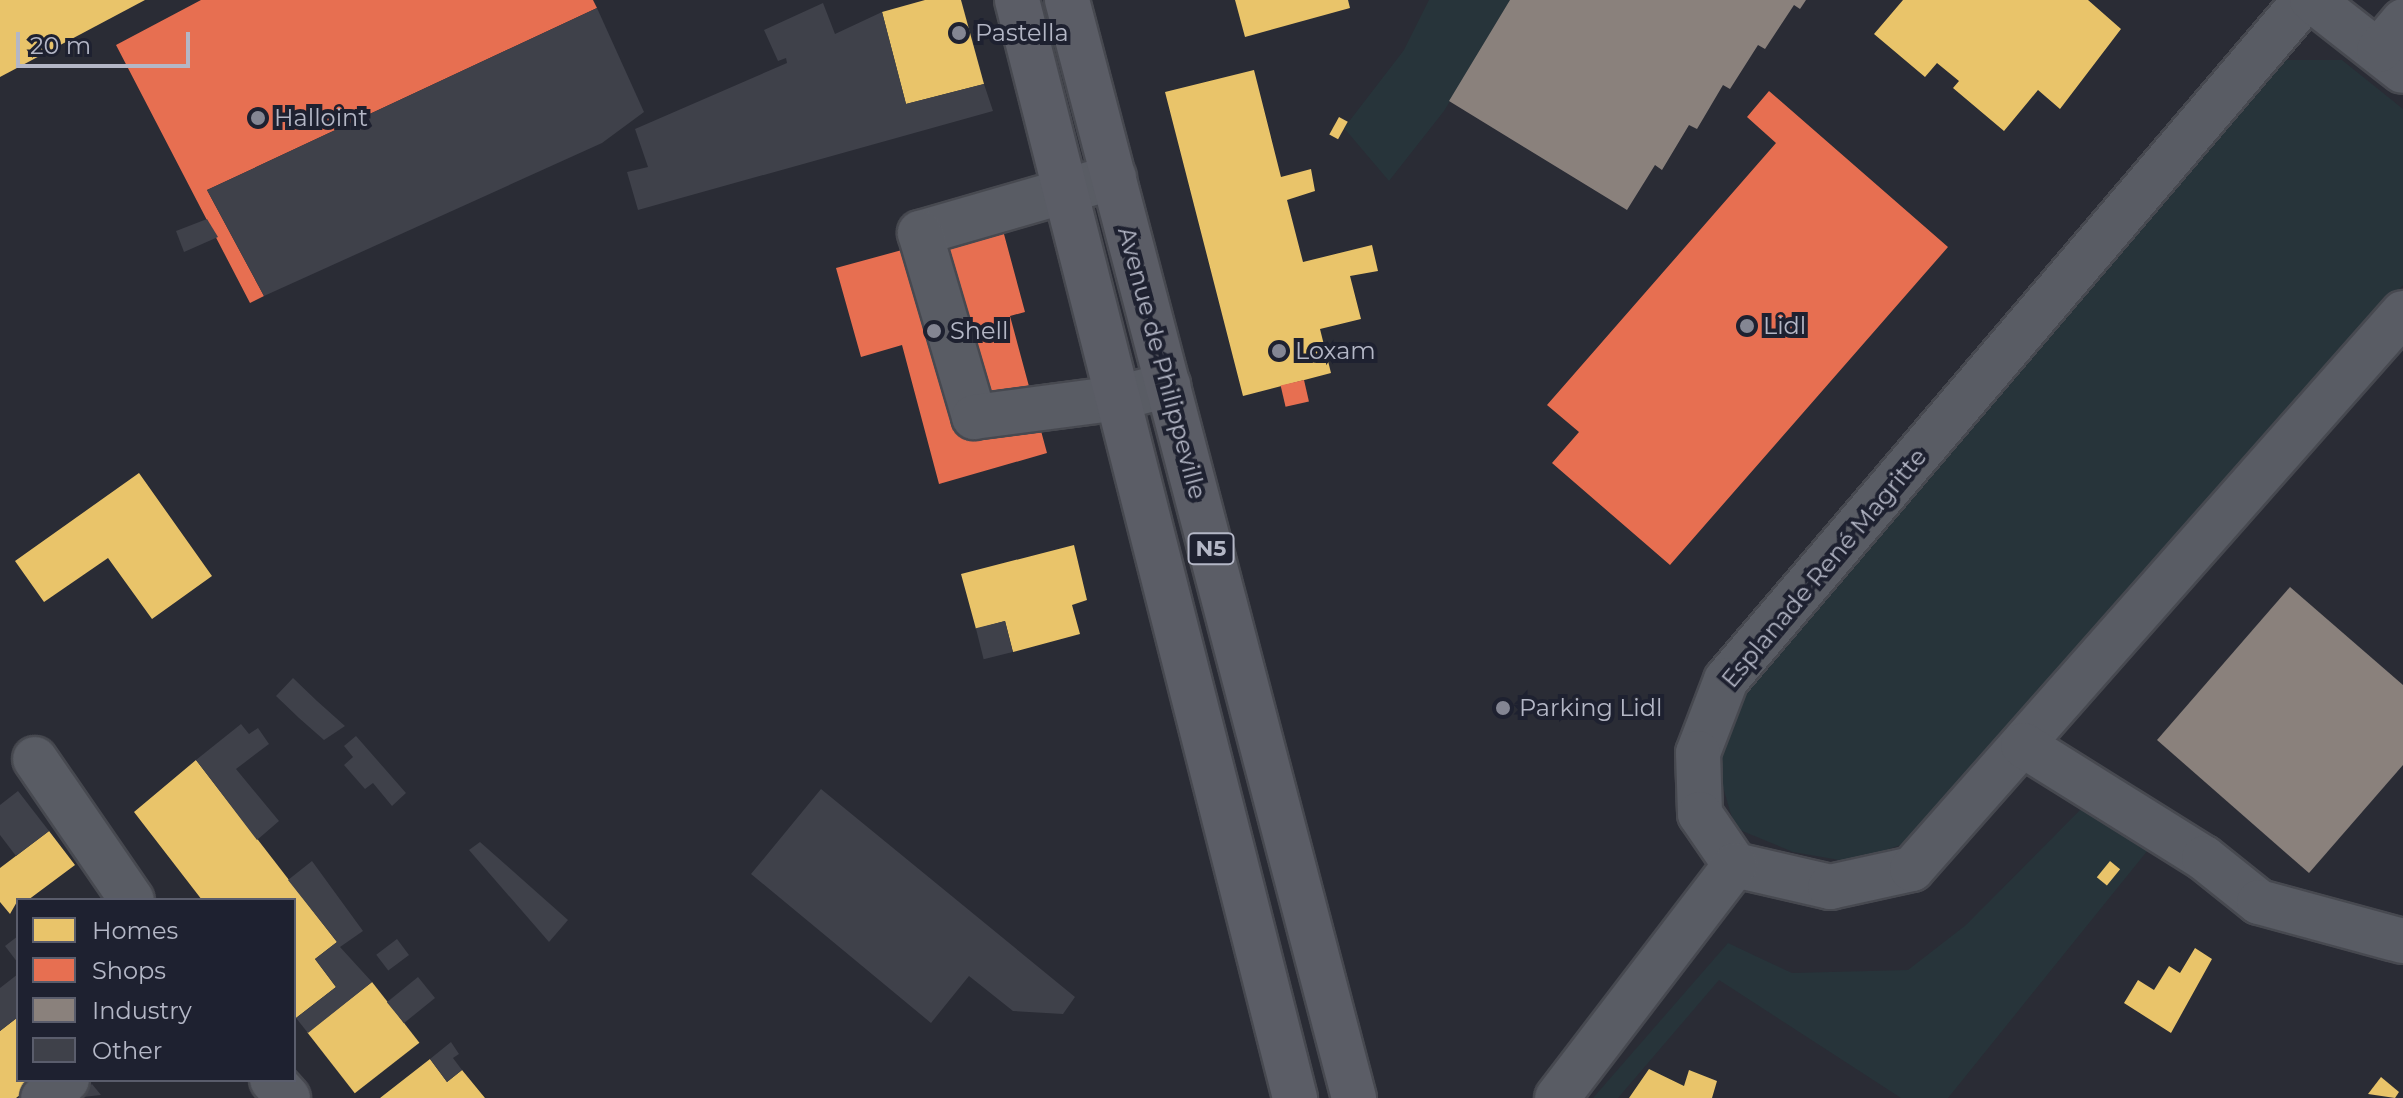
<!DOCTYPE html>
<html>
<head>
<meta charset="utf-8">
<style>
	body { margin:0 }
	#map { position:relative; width:2403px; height:1098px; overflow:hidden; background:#2a2c35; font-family:Montserrat,sans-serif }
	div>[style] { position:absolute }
	.green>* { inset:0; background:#27343a }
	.homes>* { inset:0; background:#e9c46a; transform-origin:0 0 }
	.shops>* { inset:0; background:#e76f51; transform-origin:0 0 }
	.industry>* { inset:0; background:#8a817c }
	.building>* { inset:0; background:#3f414a; transform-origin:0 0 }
	.roads { filter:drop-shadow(2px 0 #474950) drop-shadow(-2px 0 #474950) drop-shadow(0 2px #474950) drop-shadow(0 -2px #474950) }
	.minor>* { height:44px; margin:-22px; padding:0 22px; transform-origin:22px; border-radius:22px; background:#595c64 }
	.major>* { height:44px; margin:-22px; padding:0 22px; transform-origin:22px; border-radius:22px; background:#5b5d66 }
	.dots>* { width:22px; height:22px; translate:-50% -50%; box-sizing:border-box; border:4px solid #1e2130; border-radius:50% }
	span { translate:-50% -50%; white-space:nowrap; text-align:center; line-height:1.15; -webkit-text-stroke:8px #1e2130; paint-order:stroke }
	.shield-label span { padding:2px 6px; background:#1e2130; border:2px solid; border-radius:6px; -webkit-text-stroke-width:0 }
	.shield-label { font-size:22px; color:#b4b7c6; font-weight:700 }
	.poi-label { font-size:24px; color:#b4b7c6 }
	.left { translate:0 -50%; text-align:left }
	.street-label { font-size:24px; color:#b4b7c6 }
	.legend { position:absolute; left:16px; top:898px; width:280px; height:184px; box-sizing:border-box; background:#1e2130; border:2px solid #5a5d6c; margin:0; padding:10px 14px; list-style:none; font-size:24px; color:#b4b7c6 }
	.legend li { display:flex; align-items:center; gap:16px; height:40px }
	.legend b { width:40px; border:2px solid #5a5d6c }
	.scale { position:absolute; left:16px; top:32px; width:174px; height:36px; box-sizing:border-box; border:4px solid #b4b7c6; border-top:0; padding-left:10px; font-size:24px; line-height:28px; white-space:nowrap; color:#b4b7c6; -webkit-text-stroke:6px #1e2130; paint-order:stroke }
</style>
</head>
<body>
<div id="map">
	<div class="green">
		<i style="clip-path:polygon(1429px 0,1511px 0,1444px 111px,1389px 181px,1344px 128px,1404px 50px)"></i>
		<i style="clip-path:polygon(2277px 60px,2342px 60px,2403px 109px,2403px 285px,1918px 839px,1851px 862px,1793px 852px,1735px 828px,1715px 760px,1734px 700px)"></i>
		<i style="clip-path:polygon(2081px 809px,2118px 824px,2148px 850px,1948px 1098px,1901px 1098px,1719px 980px,1618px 1098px,1593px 1098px,1728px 943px,1792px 973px,1908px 970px,1966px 925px)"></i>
	</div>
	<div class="homes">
		<i style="clip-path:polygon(0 0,145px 0,0 77px)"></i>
		<i style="clip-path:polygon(925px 0,961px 0,984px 84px,906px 104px,882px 12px)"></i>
		<i style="clip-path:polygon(1235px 0,1348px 0,1350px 8px,1245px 37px)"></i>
		<i style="clip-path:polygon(1903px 0,2088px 0,2121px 29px,2060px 109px,2038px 90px,2004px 131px,1953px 88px,1959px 81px,1937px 63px,1925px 77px,1874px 34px)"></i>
		<i style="clip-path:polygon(1254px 70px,1281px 177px,1311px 169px,1315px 191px,1287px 200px,1303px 262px,1372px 245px,1378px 271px,1350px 276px,1361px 319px,1320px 329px,1331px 373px,1243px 396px,1165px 92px)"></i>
		<i style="left:1339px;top:117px;width:10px;height:20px;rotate:29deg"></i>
		<i style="clip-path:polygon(139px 473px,212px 576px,152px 619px,108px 558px,44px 602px,15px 561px)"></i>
		<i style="clip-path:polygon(1074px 545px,1087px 600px,1072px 605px,1080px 634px,1013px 652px,1005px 621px,976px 629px,961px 574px)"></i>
		<i style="clip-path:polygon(196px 760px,337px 942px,315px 959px,336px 987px,296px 1018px,294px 900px,202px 900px,134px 812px)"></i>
		<i style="clip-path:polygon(49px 831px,75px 865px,28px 900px,18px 900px,10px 914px,0 902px,0 868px)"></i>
		<i style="left:2110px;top:861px;width:13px;height:21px;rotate:39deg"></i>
		<i style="clip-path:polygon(2195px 948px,2212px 959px,2171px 1033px,2124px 1003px,2138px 980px,2154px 990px,2169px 966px,2180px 973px)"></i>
		<i style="left:372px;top:982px;width:77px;height:82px;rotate:52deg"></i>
		<i style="clip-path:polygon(18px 1017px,18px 1080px,39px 1080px,16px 1098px,0 1098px,0 1031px)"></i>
		<i style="clip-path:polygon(430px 1059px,447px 1082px,462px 1070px,485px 1098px,380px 1098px)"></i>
		<i style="clip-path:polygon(1649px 1069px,1684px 1086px,1689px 1070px,1717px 1081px,1712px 1098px,1629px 1098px)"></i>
		<i style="clip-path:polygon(2381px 1077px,2399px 1092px,2395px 1098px,2368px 1094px)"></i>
	</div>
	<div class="shops">
		<i style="clip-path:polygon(201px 0,593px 0,597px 8px,207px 190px,264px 296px,250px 303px,116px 45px)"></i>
		<i style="clip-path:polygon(1769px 91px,1948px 247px,1670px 565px,1552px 463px,1579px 432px,1547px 405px,1776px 143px,1747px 117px)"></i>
		<i style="clip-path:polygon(1001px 223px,1025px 312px,1010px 316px,1047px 453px,939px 484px,902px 345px,861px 357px,836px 268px)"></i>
		<i style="left:1304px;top:380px;width:22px;height:24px;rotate:77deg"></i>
	</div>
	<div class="industry">
		<i style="clip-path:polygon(1510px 0,1806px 0,1800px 9px,1794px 5px,1765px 49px,1758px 45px,1730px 89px,1723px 85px,1697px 129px,1689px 125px,1662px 170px,1655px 165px,1627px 210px,1449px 101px)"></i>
		<i style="clip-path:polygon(2290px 587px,2403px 685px,2403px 765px,2309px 873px,2157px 740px)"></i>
	</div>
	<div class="building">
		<i style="clip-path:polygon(823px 3px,835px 34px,882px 12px,906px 104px,984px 84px,993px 111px,638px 210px,627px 172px,648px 167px,635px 129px,787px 63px,786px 58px,778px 61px,764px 30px)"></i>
		<i style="clip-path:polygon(597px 8px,644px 112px,602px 143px,264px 296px,207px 190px)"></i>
		<i style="clip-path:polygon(207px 219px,218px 237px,184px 252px,176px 231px)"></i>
		<i style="left:1005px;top:621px;width:32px;height:30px;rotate:76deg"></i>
		<i style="clip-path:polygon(293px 678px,317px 701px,345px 726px,324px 740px,299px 718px,276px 696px)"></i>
		<i style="clip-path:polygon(241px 724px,249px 734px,258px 728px,269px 744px,236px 769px,279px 821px,257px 840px,196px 760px)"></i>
		<i style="clip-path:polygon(356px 736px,406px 793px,392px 806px,373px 783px,365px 789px,344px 765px,353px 757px,344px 746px)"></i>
		<i style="clip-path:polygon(821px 789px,1075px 997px,1063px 1014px,1013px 1011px,969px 976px,931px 1023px,751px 874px)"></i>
		<i style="clip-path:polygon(18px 791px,49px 831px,16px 856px,0 835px,0 805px)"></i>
		<i style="clip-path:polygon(480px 842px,568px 920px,549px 942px,469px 850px)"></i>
		<i style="clip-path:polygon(312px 861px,363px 931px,340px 947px,372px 982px,308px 1033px,296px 1018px,336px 987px,315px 959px,337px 942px,288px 880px)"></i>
		<i style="clip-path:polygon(18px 936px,18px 963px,5px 946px)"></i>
		<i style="left:397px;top:939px;width:20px;height:26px;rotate:53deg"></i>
		<i style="clip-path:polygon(18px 974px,18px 1017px,0 1031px,0 988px)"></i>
		<i style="left:418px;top:977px;width:27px;height:40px;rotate:51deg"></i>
		<i style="clip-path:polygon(451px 1042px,459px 1054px,453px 1058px,462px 1070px,447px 1082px,430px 1059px)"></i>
		<i style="clip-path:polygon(92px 1084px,101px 1095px,74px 1098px)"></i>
	</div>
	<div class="roads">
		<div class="minor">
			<i style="left:2305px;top:0;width:893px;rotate:130.41deg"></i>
			<i style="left:1726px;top:680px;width:78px;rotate:111deg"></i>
			<i style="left:1698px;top:753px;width:61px;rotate:88.1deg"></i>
			<i style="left:1700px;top:814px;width:62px;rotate:55.5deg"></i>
			<i style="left:1735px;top:865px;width:98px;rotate:13deg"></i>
			<i style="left:1830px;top:887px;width:84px;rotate:-12.4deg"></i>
			<i style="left:1912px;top:869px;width:742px;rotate:-48.55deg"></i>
			<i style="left:2312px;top:0;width:115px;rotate:38deg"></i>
			<i style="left:2379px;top:50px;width:38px;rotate:-50deg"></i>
			<i style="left:1114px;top:177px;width:202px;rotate:163.9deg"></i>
			<i style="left:920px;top:233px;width:192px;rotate:73.6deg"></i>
			<i style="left:974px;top:417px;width:145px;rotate:-7.5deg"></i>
			<i style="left:1118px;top:398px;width:52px;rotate:-14.6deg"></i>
			<i style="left:2023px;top:745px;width:213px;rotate:32deg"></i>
			<i style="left:2204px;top:858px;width:70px;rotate:38.7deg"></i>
			<i style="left:2259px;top:902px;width:149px;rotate:15.2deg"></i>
			<i style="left:35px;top:759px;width:171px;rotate:55.5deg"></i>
			<i style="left:272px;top:1080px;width:24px;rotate:48deg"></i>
			<i style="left:43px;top:1098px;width:30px;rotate:-37deg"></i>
			<i style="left:1557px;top:1098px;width:293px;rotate:-52.6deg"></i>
		</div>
		<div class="major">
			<i style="left:1017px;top:0;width:1133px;rotate:75.79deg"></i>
			<i style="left:1067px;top:0;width:1135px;rotate:75.35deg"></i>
		</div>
	</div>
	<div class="dots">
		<i style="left:959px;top:33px;background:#848693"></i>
		<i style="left:258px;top:118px;background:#848693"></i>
		<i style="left:1747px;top:326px;background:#848693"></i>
		<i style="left:934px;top:331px;background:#848693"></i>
		<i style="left:1279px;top:351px;background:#848693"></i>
		<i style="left:1503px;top:708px;background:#848693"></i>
	</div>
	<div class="shield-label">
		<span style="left:1211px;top:549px">N5</span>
	</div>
	<div class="poi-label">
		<span class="left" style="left:975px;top:33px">Pastella</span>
		<span class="left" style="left:274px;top:118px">Halloint</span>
		<span class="left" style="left:1763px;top:326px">Lidl</span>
		<span class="left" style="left:950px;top:331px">Shell</span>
		<span class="left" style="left:1295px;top:351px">Loxam</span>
		<span class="left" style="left:1519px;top:708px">Parking Lidl</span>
	</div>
	<div class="street-label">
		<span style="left:1162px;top:363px;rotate:75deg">Avenue de Philippeville</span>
		<span style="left:1824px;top:568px;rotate:-50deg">Esplanade René Magritte</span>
	</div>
	<ul class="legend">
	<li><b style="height:22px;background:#e9c46a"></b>Homes</li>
	<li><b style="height:22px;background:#e76f51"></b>Shops</li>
	<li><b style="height:22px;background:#8a817c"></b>Industry</li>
	<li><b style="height:22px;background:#3f414a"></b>Other</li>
	</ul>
	<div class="scale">20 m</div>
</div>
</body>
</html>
